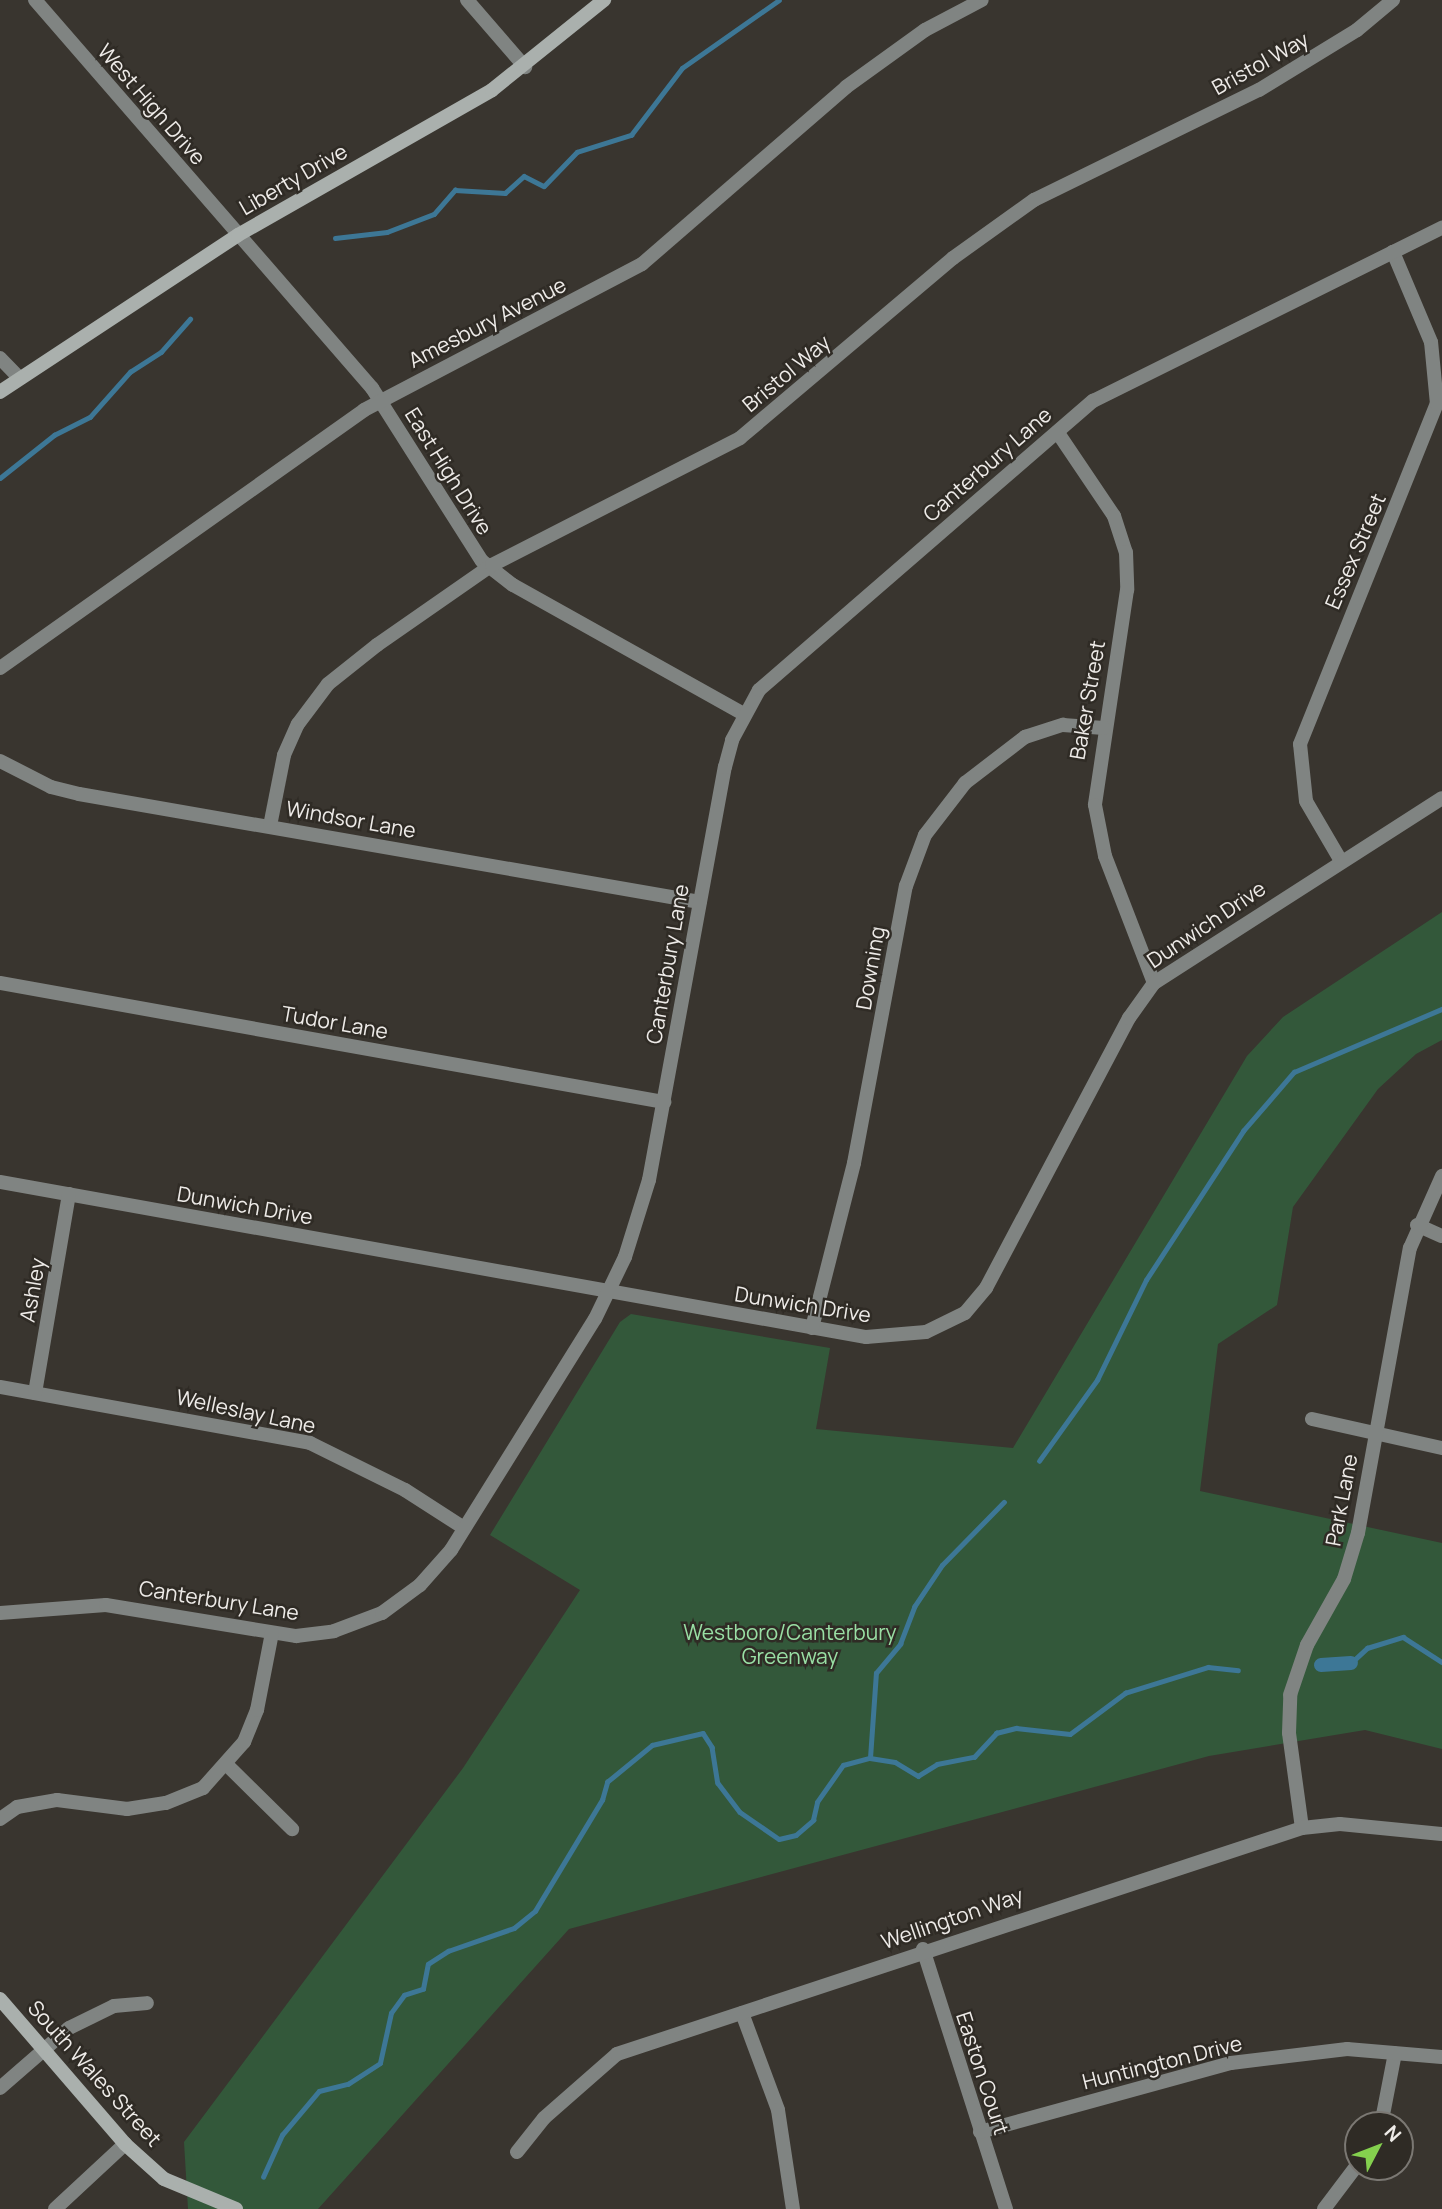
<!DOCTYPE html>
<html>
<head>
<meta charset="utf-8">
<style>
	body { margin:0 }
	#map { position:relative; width:1442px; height:2209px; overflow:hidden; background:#39352f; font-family:Manrope,sans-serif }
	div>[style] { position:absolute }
	.green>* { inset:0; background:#33583a }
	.stream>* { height:4.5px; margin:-2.25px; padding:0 2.25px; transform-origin:2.25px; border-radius:2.25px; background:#3d7796 }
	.canal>* { height:14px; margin:-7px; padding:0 7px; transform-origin:7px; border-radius:7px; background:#3d7796 }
	.street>* { height:14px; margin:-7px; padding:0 7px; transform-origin:7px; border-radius:7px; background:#808482 }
	.secondary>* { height:14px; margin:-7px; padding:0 7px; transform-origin:7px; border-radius:7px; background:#aab0ad }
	span { translate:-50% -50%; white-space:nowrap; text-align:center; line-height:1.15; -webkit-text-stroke:5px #2f2b25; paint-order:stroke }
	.street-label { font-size:21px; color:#eeebe8 }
	.park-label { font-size:21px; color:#99dfa4 }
	.north { position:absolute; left:1344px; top:2111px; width:70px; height:70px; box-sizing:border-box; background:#2f2b25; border:2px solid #7b7873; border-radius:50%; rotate:48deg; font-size:19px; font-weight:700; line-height:28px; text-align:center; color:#eeebe8 }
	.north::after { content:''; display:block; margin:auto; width:24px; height:32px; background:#84d04e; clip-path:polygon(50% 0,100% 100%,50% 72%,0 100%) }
</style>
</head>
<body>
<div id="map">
	<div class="green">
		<i style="clip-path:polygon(1442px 912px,1442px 1040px,1416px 1054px,1378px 1089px,1293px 1207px,1277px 1305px,1218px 1344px,1200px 1491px,1442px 1543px,1442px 1749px,1365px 1730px,1209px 1756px,569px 1929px,318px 2209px,188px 2209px,184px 2142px,463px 1768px,580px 1590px,490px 1535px,620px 1322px,631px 1314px,830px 1348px,816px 1429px,1013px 1448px,1247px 1056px,1283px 1017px)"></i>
	</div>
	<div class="stream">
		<i style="left:335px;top:238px;width:52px;rotate:-6.6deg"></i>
		<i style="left:387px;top:232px;width:50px;rotate:-21deg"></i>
		<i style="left:434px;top:214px;width:32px;rotate:-49deg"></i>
		<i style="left:455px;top:190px;width:50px;rotate:3.4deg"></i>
		<i style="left:505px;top:193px;width:25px;rotate:-42deg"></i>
		<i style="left:524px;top:176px;width:22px;rotate:27deg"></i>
		<i style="left:544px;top:186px;width:47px;rotate:-45.9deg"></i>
		<i style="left:577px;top:152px;width:57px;rotate:-17.5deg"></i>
		<i style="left:631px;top:135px;width:84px;rotate:-52.7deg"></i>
		<i style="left:682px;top:68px;width:118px;rotate:-35deg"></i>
		<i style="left:0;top:478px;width:69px;rotate:-38.5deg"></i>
		<i style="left:54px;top:435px;width:40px;rotate:-26.6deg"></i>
		<i style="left:90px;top:417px;width:60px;rotate:-48.4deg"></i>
		<i style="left:130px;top:372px;width:37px;rotate:-33deg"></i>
		<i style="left:161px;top:352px;width:44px;rotate:-48.7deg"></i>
		<i style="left:1039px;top:1461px;width:100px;rotate:-54.4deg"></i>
		<i style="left:1097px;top:1380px;width:111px;rotate:-63.9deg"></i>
		<i style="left:1146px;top:1280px;width:178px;rotate:-56.9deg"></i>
		<i style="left:1243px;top:1131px;width:78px;rotate:-49.2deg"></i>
		<i style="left:1294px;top:1072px;width:161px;rotate:-23.1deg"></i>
		<i style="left:1351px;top:1663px;width:22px;rotate:-43deg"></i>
		<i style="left:1367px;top:1648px;width:38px;rotate:-17deg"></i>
		<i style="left:1403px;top:1637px;width:46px;rotate:32.7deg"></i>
		<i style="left:870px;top:1758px;width:85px;rotate:-86deg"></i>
		<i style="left:876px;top:1673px;width:38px;rotate:-50deg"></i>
		<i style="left:900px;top:1644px;width:40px;rotate:-69deg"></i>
		<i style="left:914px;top:1607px;width:50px;rotate:-56.3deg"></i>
		<i style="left:942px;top:1565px;width:88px;rotate:-45.5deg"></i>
		<i style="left:263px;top:2177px;width:46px;rotate:-65.7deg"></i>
		<i style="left:282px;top:2135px;width:57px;rotate:-49.9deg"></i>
		<i style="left:319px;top:2091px;width:30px;rotate:-14deg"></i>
		<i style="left:348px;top:2084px;width:38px;rotate:-33deg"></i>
		<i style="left:380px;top:2063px;width:51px;rotate:-77.6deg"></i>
		<i style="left:391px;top:2013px;width:22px;rotate:-54deg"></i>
		<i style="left:404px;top:1995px;width:20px;rotate:-18deg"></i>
		<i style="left:423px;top:1989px;width:25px;rotate:-79deg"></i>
		<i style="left:428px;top:1964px;width:24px;rotate:-33deg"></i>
		<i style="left:448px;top:1951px;width:70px;rotate:-19.2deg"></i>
		<i style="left:514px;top:1928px;width:27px;rotate:-39deg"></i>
		<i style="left:535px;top:1911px;width:130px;rotate:-58.9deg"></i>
		<i style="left:602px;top:1800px;width:19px;rotate:-74deg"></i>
		<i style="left:607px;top:1782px;width:58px;rotate:-39.4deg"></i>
		<i style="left:652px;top:1745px;width:52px;rotate:-13.2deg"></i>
		<i style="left:703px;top:1733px;width:17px;rotate:57deg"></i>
		<i style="left:712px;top:1747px;width:36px;rotate:81deg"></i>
		<i style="left:718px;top:1783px;width:36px;rotate:53deg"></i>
		<i style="left:740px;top:1812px;width:47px;rotate:34.7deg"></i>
		<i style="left:779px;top:1839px;width:17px;rotate:-13deg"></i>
		<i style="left:796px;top:1835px;width:23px;rotate:-41deg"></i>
		<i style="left:813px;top:1820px;width:18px;rotate:-77deg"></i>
		<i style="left:817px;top:1802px;width:45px;rotate:-54.9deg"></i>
		<i style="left:843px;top:1765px;width:28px;rotate:-15deg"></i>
		<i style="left:870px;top:1758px;width:25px;rotate:9deg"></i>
		<i style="left:895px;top:1762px;width:27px;rotate:31deg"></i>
		<i style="left:918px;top:1776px;width:22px;rotate:-32deg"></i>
		<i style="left:937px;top:1764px;width:38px;rotate:-11deg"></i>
		<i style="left:974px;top:1757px;width:33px;rotate:-47deg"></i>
		<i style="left:996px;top:1733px;width:21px;rotate:-14deg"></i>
		<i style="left:1016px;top:1728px;width:54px;rotate:6.3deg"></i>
		<i style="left:1070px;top:1734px;width:69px;rotate:-36.7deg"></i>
		<i style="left:1125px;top:1693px;width:87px;rotate:-17.4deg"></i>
		<i style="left:1208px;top:1667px;width:30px;rotate:6deg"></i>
	</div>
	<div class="canal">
		<i style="left:1321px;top:1665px;width:30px;rotate:-4deg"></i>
	</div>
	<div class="street">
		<i style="left:35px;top:0;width:514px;rotate:49.02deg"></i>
		<i style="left:372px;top:388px;width:205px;rotate:57.6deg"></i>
		<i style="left:482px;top:561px;width:39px;rotate:38deg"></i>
		<i style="left:513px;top:585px;width:265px;rotate:29.2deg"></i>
		<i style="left:467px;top:0;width:89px;rotate:49.1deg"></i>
		<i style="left:0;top:358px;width:28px;rotate:46deg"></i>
		<i style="left:1058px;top:433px;width:100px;rotate:56deg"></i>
		<i style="left:1114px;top:516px;width:38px;rotate:72deg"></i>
		<i style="left:1126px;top:552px;width:38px;rotate:88deg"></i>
		<i style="left:1127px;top:590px;width:217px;rotate:98.5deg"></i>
		<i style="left:1095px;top:805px;width:52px;rotate:78.9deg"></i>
		<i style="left:1105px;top:856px;width:136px;rotate:68.9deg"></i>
		<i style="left:0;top:668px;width:446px;rotate:-35.3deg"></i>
		<i style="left:364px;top:410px;width:314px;rotate:-27.7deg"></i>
		<i style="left:642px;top:264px;width:270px;rotate:-40.9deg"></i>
		<i style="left:846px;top:87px;width:97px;rotate:-35.8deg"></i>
		<i style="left:925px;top:30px;width:64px;rotate:-27.8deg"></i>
		<i style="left:0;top:761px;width:57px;rotate:27deg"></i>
		<i style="left:51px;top:787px;width:29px;rotate:14deg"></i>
		<i style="left:79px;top:794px;width:630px;rotate:9.87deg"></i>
		<i style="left:270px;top:826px;width:72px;rotate:-78.8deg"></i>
		<i style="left:284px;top:755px;width:34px;rotate:-66deg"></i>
		<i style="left:298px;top:724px;width:50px;rotate:-53.1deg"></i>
		<i style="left:328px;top:684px;width:63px;rotate:-38.5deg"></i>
		<i style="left:377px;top:645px;width:140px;rotate:-34.8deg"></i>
		<i style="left:492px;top:565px;width:279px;rotate:-27.1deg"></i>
		<i style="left:740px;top:438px;width:279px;rotate:-40.2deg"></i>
		<i style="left:953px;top:258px;width:100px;rotate:-35.6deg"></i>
		<i style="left:1034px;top:200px;width:250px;rotate:-26.1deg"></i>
		<i style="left:1259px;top:90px;width:115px;rotate:-31.5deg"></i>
		<i style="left:1357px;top:30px;width:47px;rotate:-39.8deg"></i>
		<i style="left:1341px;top:861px;width:69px;rotate:-120.3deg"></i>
		<i style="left:1306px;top:801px;width:57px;rotate:-96deg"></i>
		<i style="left:1300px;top:744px;width:367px;rotate:-68.1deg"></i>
		<i style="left:1437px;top:404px;width:62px;rotate:-95.5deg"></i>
		<i style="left:1431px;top:342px;width:98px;rotate:-112.9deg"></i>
		<i style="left:0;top:983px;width:675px;rotate:10.16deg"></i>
		<i style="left:0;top:1182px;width:880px;rotate:10.15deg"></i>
		<i style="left:866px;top:1337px;width:60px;rotate:-4.8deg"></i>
		<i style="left:926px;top:1332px;width:43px;rotate:-26deg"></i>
		<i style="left:965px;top:1313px;width:33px;rotate:-50deg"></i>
		<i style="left:986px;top:1288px;width:306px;rotate:-62.1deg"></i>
		<i style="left:1129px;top:1018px;width:43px;rotate:-54.5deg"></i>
		<i style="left:1154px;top:983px;width:342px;rotate:-32.7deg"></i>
		<i style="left:1417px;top:1225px;width:27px;rotate:24deg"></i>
		<i style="left:812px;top:1328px;width:170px;rotate:-75.7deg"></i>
		<i style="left:854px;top:1163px;width:282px;rotate:-79.4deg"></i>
		<i style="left:906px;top:886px;width:54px;rotate:-69.6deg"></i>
		<i style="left:925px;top:835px;width:66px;rotate:-52.4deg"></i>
		<i style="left:965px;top:783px;width:76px;rotate:-37.5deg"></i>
		<i style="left:1025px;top:737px;width:40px;rotate:-18deg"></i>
		<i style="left:1063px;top:725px;width:41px;rotate:4.2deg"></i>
		<i style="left:0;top:1387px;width:315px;rotate:10.2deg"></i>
		<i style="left:310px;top:1443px;width:106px;rotate:26.3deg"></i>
		<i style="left:405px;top:1490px;width:70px;rotate:32.8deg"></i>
		<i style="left:35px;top:1393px;width:202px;rotate:-80.3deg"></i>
		<i style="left:1312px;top:1419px;width:133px;rotate:12.6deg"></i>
		<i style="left:0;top:1613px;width:106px;rotate:-4.3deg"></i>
		<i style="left:106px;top:1605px;width:193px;rotate:9.3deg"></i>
		<i style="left:296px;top:1636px;width:38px;rotate:-7deg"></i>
		<i style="left:334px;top:1631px;width:51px;rotate:-20.6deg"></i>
		<i style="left:382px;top:1613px;width:47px;rotate:-36.4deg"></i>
		<i style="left:420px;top:1585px;width:47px;rotate:-48.5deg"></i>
		<i style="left:451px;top:1550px;width:272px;rotate:-58.1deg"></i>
		<i style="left:595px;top:1319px;width:69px;rotate:-64.2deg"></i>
		<i style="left:625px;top:1257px;width:81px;rotate:-72.7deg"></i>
		<i style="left:649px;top:1180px;width:420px;rotate:-79.6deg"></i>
		<i style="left:725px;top:767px;width:28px;rotate:-75deg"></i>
		<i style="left:732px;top:740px;width:57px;rotate:-61.6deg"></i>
		<i style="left:759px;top:690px;width:442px;rotate:-40.9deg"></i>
		<i style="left:1093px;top:401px;width:390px;rotate:-26.4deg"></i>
		<i style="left:226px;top:1764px;width:93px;rotate:44.6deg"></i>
		<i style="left:0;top:1819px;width:21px;rotate:-35deg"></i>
		<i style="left:17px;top:1807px;width:41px;rotate:-9.9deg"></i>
		<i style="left:57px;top:1800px;width:71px;rotate:7.3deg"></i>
		<i style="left:127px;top:1809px;width:39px;rotate:-9deg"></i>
		<i style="left:166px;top:1803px;width:40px;rotate:-22deg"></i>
		<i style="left:203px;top:1788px;width:62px;rotate:-48.3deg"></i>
		<i style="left:244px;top:1742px;width:35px;rotate:-68deg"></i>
		<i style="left:257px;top:1710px;width:78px;rotate:-79deg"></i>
		<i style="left:1302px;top:1828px;width:96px;rotate:-97.8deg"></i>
		<i style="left:1289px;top:1733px;width:38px;rotate:-88deg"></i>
		<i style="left:1290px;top:1695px;width:53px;rotate:-71.2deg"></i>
		<i style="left:1307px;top:1645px;width:76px;rotate:-60.7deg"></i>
		<i style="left:1344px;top:1579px;width:48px;rotate:-73.1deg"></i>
		<i style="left:1358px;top:1533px;width:290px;rotate:-79.7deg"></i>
		<i style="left:1410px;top:1248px;width:79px;rotate:-66deg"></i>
		<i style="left:923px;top:1949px;width:273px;rotate:72.3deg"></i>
		<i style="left:742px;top:2013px;width:103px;rotate:69.6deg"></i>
		<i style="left:778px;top:2110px;width:100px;rotate:81.4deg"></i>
		<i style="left:0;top:2088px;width:91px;rotate:-41deg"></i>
		<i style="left:69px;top:2028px;width:50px;rotate:-26.1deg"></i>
		<i style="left:114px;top:2006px;width:33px;rotate:-5deg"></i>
		<i style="left:1381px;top:2125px;width:73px;rotate:-79deg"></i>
		<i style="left:980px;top:2132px;width:260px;rotate:-15.4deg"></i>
		<i style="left:1231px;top:2063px;width:117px;rotate:-6.9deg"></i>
		<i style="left:1347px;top:2049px;width:95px;rotate:4.8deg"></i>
		<i style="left:517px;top:2152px;width:43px;rotate:-51.5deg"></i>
		<i style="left:544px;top:2118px;width:97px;rotate:-41.2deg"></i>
		<i style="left:617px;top:2054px;width:721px;rotate:-18.26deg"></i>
		<i style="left:1302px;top:1828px;width:38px;rotate:-6deg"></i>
		<i style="left:1340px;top:1824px;width:102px;rotate:5.6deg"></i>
		<i style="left:55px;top:2209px;width:96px;rotate:-42.9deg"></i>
		<i style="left:1324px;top:2209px;width:56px;rotate:-52.9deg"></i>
	</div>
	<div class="secondary">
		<i style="left:0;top:392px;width:285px;rotate:-33.4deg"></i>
		<i style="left:238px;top:235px;width:292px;rotate:-29.7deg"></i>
		<i style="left:492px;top:90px;width:144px;rotate:-38.8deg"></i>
		<i style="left:0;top:1999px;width:191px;rotate:49.2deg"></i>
		<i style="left:125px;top:2144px;width:52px;rotate:41.9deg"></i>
		<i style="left:164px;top:2179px;width:78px;rotate:22.6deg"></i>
	</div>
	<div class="street-label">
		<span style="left:1260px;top:63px;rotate:-29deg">Bristol Way</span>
		<span style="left:152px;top:104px;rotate:49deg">West High Drive</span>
		<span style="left:293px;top:179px;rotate:-30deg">Liberty Drive</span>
		<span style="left:487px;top:322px;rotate:-27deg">Amesbury Avenue</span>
		<span style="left:786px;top:373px;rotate:-40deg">Bristol Way</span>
		<span style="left:987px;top:464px;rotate:-41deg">Canterbury Lane</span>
		<span style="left:449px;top:471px;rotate:58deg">East High Drive</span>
		<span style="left:1355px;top:551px;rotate:-67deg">Essex Street</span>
		<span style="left:1087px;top:700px;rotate:-80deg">Baker Street</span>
		<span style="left:351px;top:819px;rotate:10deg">Windsor Lane</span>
		<span style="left:1206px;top:924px;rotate:-34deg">Dunwich Drive</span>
		<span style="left:667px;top:964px;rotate:-80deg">Canterbury Lane</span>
		<span style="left:870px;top:968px;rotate:-80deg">Downing</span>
		<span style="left:335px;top:1022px;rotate:10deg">Tudor Lane</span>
		<span style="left:245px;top:1205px;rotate:10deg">Dunwich Drive</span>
		<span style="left:32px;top:1290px;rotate:-80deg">Ashley</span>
		<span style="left:803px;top:1304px;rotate:9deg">Dunwich Drive</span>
		<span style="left:246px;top:1411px;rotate:12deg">Welleslay Lane</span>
		<span style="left:1341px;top:1500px;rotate:-79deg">Park Lane</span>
		<span style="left:219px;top:1600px;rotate:9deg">Canterbury Lane</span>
		<span style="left:952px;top:1918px;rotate:-19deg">Wellington Way</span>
		<span style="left:1162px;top:2062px;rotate:-14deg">Huntington Drive</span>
		<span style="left:95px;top:2073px;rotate:48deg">South Wales Street</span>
		<span style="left:983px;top:2073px;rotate:72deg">Easton Court</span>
	</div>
	<div class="park-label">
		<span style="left:790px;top:1644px">Westboro/Canterbury<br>Greenway</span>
	</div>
	<div class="north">N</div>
</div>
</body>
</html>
